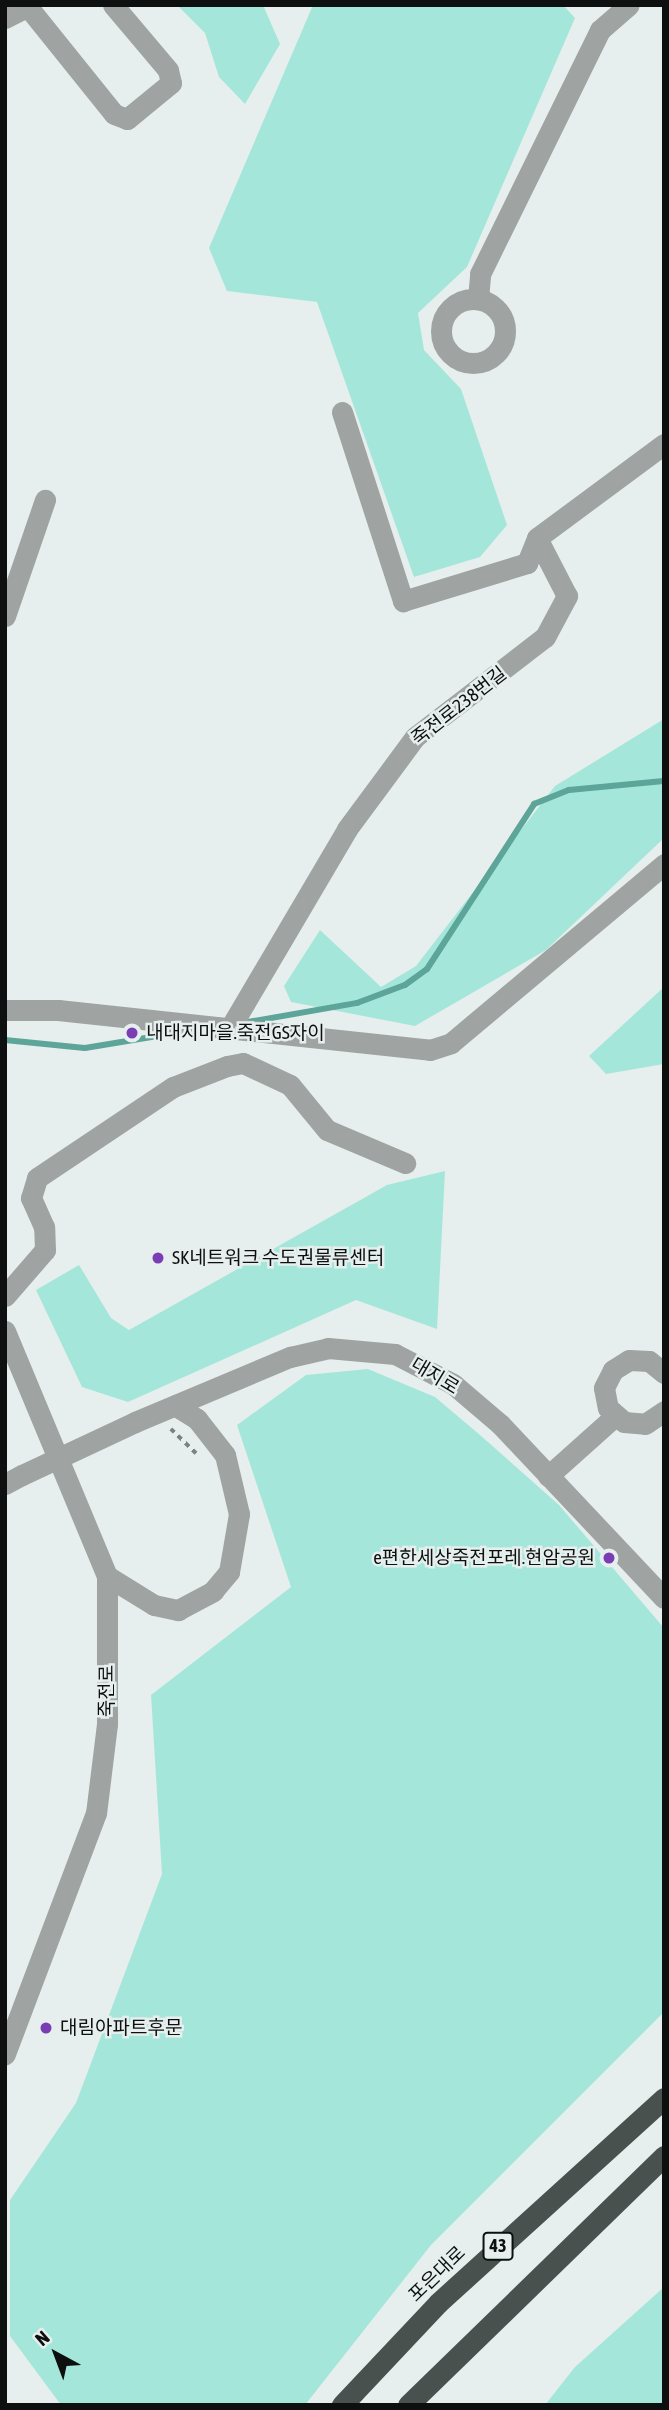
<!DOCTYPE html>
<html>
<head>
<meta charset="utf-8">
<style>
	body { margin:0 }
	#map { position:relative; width:669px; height:2410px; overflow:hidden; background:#e6efed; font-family:"Asap Condensed","Noto Sans KR",sans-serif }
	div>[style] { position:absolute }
	.green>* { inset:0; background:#a5e6db }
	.stream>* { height:6px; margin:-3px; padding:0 3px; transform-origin:3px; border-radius:3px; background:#5da499 }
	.path>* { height:3.5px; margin-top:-1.75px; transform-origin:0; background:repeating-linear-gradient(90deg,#7c8280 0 5px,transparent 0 10px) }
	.minor>* { height:21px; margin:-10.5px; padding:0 10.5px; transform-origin:10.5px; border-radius:10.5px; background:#9fa3a2 }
	.minor>.ring { margin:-10.5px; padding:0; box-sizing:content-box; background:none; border:21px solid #9fa3a2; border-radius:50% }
	.highway>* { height:21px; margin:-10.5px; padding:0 10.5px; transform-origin:10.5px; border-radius:10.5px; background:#49514f }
	.minor-bridge>* { height:21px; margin:-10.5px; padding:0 10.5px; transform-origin:10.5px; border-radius:10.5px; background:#9fa3a2 }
	.dots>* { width:19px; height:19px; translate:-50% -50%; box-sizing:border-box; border:4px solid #e6efed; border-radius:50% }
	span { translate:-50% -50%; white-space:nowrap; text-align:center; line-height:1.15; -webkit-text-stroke:5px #e6efed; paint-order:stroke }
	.shield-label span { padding:2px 5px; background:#e6efed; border:2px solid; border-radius:5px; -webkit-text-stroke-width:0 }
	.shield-label { font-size:18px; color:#0d100f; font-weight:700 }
	.street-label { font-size:19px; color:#0d100f }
	.poi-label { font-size:19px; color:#0d100f }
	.left { translate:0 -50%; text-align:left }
	.right { translate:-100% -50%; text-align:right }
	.frame { position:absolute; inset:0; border:7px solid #0d100f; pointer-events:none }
	.north { position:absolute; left:21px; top:2319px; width:70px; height:70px; -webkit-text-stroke:5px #e6efed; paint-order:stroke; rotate:319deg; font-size:19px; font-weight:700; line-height:28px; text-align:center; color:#0d100f }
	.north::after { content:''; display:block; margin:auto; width:24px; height:32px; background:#0d100f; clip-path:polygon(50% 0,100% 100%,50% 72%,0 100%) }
</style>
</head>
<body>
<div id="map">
	<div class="green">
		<i style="clip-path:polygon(177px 5px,263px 5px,280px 44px,245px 104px,219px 77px,205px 33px)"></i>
		<i style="clip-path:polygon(313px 5px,563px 5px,575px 18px,467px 267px,418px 313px,424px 350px,461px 389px,507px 525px,480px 557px,414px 577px,317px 302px,227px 291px,209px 248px)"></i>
		<i style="clip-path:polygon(664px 719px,664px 838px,546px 950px,415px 1026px,291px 1002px,284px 986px,320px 930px,381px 987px,416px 966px,555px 786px)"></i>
		<i style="clip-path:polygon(664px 987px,664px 1064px,606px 1074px,589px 1056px)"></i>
		<i style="clip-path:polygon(445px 1171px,437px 1329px,356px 1300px,128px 1402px,82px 1387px,36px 1290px,79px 1265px,111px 1318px,129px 1330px,387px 1185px)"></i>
		<i style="clip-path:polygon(368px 1369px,435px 1397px,480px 1435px,559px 1505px,664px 1628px,664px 2012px,431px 2245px,305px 2405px,61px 2405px,10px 2336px,10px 2200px,76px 2103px,162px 1874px,151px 1695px,291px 1587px,237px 1425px,306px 1375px)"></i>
		<i style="clip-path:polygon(664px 2287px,664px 2405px,545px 2405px,575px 2367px)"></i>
	</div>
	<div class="stream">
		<i style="left:248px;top:1022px;width:111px;rotate:-9.9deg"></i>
		<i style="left:357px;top:1003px;width:51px;rotate:-20.6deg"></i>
		<i style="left:405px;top:985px;width:27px;rotate:-36deg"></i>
		<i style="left:427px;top:969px;width:197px;rotate:-57deg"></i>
		<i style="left:534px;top:804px;width:38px;rotate:-22deg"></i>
		<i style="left:569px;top:790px;width:95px;rotate:-5.4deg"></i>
		<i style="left:5px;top:1040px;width:80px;rotate:5.7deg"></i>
		<i style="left:85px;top:1048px;width:98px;rotate:-9.4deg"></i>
	</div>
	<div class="path">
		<i style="left:171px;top:1429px;width:35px;rotate:44deg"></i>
	</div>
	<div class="minor">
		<i style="left:28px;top:7px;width:137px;rotate:51.2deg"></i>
		<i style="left:114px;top:114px;width:14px;rotate:21deg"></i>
		<i style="left:127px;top:119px;width:57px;rotate:-39.3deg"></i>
		<i style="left:171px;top:83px;width:13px;rotate:-103deg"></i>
		<i style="left:168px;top:70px;width:85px;rotate:-130.2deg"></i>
		<i style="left:5px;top:18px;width:29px;rotate:-27deg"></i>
		<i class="ring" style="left:441px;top:299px;width:43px;height:43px"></i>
		<i style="left:478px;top:299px;width:25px;rotate:-85deg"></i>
		<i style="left:480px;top:274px;width:272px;rotate:-63.8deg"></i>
		<i style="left:600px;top:30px;width:38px;rotate:-41deg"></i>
		<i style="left:342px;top:412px;width:199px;rotate:72.1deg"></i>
		<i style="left:403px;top:601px;width:130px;rotate:-17deg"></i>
		<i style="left:527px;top:563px;width:27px;rotate:-68deg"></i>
		<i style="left:5px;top:616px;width:123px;rotate:-71deg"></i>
		<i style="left:5px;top:1010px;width:53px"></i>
		<i style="left:58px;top:1010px;width:374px;rotate:6.1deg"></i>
		<i style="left:430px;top:1050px;width:22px;rotate:-18deg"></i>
		<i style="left:451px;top:1043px;width:278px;rotate:-40deg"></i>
		<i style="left:230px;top:1028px;width:231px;rotate:-59.5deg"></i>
		<i style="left:347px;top:829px;width:114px;rotate:-53.5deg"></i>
		<i style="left:415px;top:737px;width:164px;rotate:-37.6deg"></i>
		<i style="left:545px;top:637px;width:47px;rotate:-61.8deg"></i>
		<i style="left:567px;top:596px;width:65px;rotate:-117.3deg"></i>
		<i style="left:537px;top:538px;width:158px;rotate:-36.5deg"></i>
		<i style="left:5px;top:1296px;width:61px;rotate:-49deg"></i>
		<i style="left:45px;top:1250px;width:23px;rotate:-92deg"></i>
		<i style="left:44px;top:1227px;width:32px;rotate:-114deg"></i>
		<i style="left:31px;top:1198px;width:21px;rotate:-73deg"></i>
		<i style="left:37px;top:1178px;width:164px;rotate:-33.8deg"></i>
		<i style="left:173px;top:1087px;width:58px;rotate:-21.3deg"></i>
		<i style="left:227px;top:1066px;width:16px;rotate:-11deg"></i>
		<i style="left:243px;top:1063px;width:52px;rotate:25.1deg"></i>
		<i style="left:290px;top:1085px;width:58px;rotate:50.6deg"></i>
		<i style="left:327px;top:1130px;width:85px;rotate:22.9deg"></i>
		<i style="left:5px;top:1331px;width:265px;rotate:67.4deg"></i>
		<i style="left:107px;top:1576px;width:148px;rotate:90deg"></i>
		<i style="left:107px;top:1724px;width:90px;rotate:97deg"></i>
		<i style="left:96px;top:1813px;width:258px;rotate:110.7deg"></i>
		<i style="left:664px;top:1373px;width:19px;rotate:-141deg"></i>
		<i style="left:649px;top:1361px;width:20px;rotate:-177deg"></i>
		<i style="left:629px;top:1360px;width:19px;rotate:148deg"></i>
		<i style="left:613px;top:1370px;width:20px;rotate:117deg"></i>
		<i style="left:604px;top:1388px;width:20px;rotate:79deg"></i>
		<i style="left:608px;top:1408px;width:21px;rotate:41deg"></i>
		<i style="left:624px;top:1422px;width:21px;rotate:5deg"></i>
		<i style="left:645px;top:1424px;width:23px;rotate:-34deg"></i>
		<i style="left:135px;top:1422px;width:168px;rotate:-22.8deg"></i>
		<i style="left:290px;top:1357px;width:39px;rotate:-13deg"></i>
		<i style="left:328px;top:1348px;width:67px;rotate:5.1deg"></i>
		<i style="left:395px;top:1354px;width:65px;rotate:27.3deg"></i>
		<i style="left:453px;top:1384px;width:62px;rotate:40.4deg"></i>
		<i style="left:500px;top:1424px;width:239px;rotate:46.7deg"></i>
		<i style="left:548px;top:1476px;width:90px;rotate:-41.8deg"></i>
		<i style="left:5px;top:1484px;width:19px;rotate:-28deg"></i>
		<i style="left:107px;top:1576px;width:55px;rotate:31.7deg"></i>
		<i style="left:154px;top:1605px;width:25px;rotate:12deg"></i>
		<i style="left:178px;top:1610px;width:40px;rotate:-28deg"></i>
		<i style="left:213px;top:1591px;width:25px;rotate:-50deg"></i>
		<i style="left:229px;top:1572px;width:59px;rotate:-80.2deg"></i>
		<i style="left:239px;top:1514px;width:61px;rotate:-103.3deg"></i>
		<i style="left:225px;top:1455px;width:46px;rotate:-127.9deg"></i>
		<i style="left:197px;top:1419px;width:26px;rotate:-148deg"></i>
	</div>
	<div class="highway">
		<i style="left:342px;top:2405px;width:140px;rotate:-46.7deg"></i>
		<i style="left:438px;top:2303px;width:305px;rotate:-42.2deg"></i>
		<i style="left:408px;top:2405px;width:357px;rotate:-44.2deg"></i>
	</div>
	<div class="minor-bridge">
		<i style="left:22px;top:1475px;width:125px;rotate:-25.1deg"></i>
	</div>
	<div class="dots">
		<i style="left:132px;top:1033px;background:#7b3db3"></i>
		<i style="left:158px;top:1258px;background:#7b3db3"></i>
		<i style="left:609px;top:1558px;background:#7b3db3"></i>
		<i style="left:46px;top:2028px;background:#7b3db3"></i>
	</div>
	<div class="shield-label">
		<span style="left:498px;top:2246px">43</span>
	</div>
	<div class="street-label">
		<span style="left:459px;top:706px;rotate:-38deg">죽전로238번길</span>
		<span style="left:435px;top:1376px;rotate:31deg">대지로</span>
		<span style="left:107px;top:1691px;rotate:-90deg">죽전로</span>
		<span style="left:437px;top:2274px;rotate:-44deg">포은대로</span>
	</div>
	<div class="poi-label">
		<span class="left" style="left:146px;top:1033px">내대지마을.죽전GS자이</span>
		<span class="left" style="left:172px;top:1258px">SK네트워크 수도권물류센터</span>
		<span class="right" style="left:595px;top:1558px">e편한세상죽전포레.현암공원</span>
		<span class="left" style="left:60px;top:2028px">대림아파트후문</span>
	</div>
	<div class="frame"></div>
	<div class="north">N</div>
</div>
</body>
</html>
